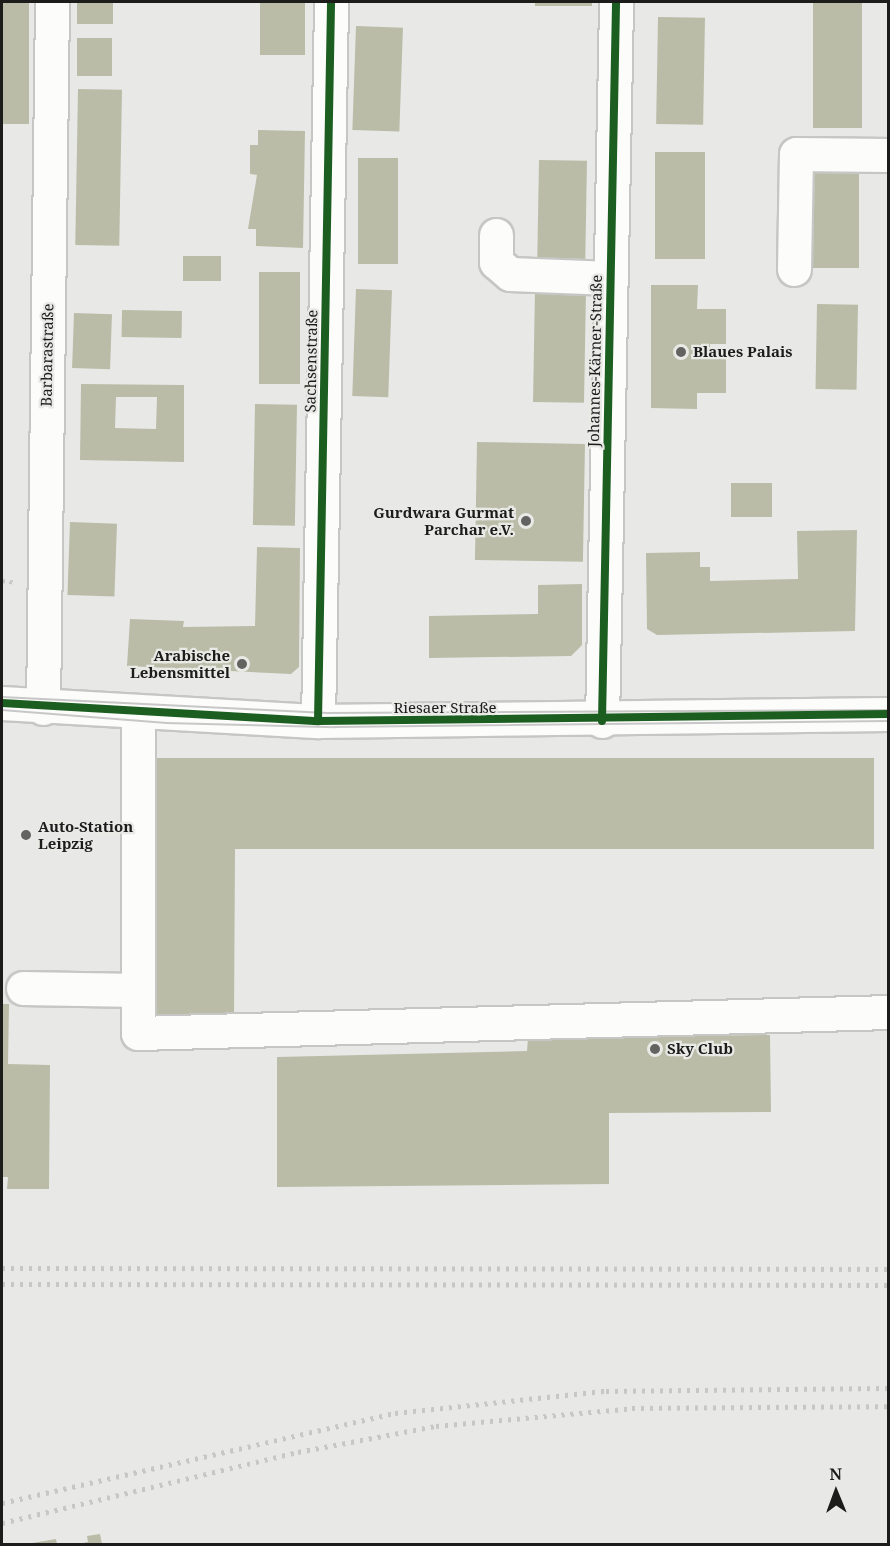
<!DOCTYPE html>
<html>
<head>
<meta charset="utf-8">
<style>
	body { margin:0 }
	#map { position:relative; width:890px; height:1546px; overflow:hidden; background:#e8e9e6; font-family:"Noto Serif",serif }
	div>[style] { position:absolute }
	.building>* { inset:0; background:#babca8; transform-origin:0 0 }
	.path>* { height:4px; margin-top:-2px; transform-origin:0; background:repeating-linear-gradient(90deg,#c7c7c5 0 3px,transparent 0 7.5px) }
	.roads { filter:drop-shadow(2px 0 #c6c6c4) drop-shadow(-2px 0 #c6c6c4) drop-shadow(0 2px #c6c6c4) drop-shadow(0 -2px #c6c6c4) }
	.minor>* { height:33px; margin:-16.5px; padding:0 16.5px; transform-origin:16.5px; border-radius:16.5px; background:#fcfcfb }
	.major>* { height:33px; margin:-16.5px; padding:0 16.5px; transform-origin:16.5px; border-radius:16.5px; background:#fcfcfb }
	.tram>* { height:1.5px; margin:-0.75px; padding:0 0.75px; transform-origin:0.75px; border-radius:0.75px; background:#c7c7c7 }
	.rail>* { height:4.5px; margin-top:-2.25px; transform-origin:0; background:repeating-linear-gradient(90deg,#c7c7c7 0 3px,transparent 0 9px) }
	.cycleway>* { height:8px; margin:-4px; padding:0 4px; transform-origin:4px; border-radius:4px; background:#1b5e20 }
	.dots>* { width:16px; height:16px; translate:-50% -50%; box-sizing:border-box; border:3px solid #e9eae5; border-radius:50% }
	span { translate:-50% -50%; white-space:nowrap; text-align:center; line-height:1.15; -webkit-text-stroke:4.5px #e9eae5; paint-order:stroke }
	.poi-label { font-size:15px; color:#1c1d1b; font-weight:700 }
	.left { translate:0 -50%; text-align:left }
	.right { translate:-100% -50%; text-align:right }
	.street-label { font-size:15px; color:#1c1d1b }
	.frame { position:absolute; inset:0; border:3px solid #1c1d1b; pointer-events:none }
	.north { position:absolute; left:806px; top:1462px; width:60px; height:60px; -webkit-text-stroke:4px #e9eae5; paint-order:stroke; rotate:359deg; font-size:16px; font-weight:700; line-height:24px; text-align:center; color:#1c1d1b }
	.north::after { content:''; display:block; margin:auto; width:21px; height:27px; background:#1c1d1b; clip-path:polygon(50% 0,100% 100%,50% 72%,0 100%) }
</style>
</head>
<body>
<div id="map">
	<div class="building">
		<i style="left:2px;top:2px;width:27px;height:122px"></i>
		<i style="left:77px;top:2px;width:36px;height:22px"></i>
		<i style="left:260px;top:2px;width:45px;height:53px"></i>
		<i style="left:535px;top:2px;width:57px;height:4px"></i>
		<i style="left:813px;top:2px;width:49px;height:126px"></i>
		<i style="left:658px;top:17px;width:47px;height:107px;rotate:1deg"></i>
		<i style="left:356px;top:26px;width:47px;height:104px;rotate:2deg"></i>
		<i style="left:77px;top:38px;width:35px;height:38px"></i>
		<i style="left:78px;top:89px;width:44px;height:156px;rotate:1deg"></i>
		<i style="clip-path:polygon(258px 130px,305px 131px,303px 248px,256px 246px,256px 229px,248px 229px,257px 175px,250px 174px,250px 145px,258px 145px)"></i>
		<i style="left:655px;top:152px;width:50px;height:107px"></i>
		<i style="left:358px;top:158px;width:40px;height:106px"></i>
		<i style="left:539px;top:160px;width:48px;height:107px;rotate:1deg"></i>
		<i style="left:810px;top:162px;width:49px;height:106px"></i>
		<i style="left:183px;top:256px;width:38px;height:25px"></i>
		<i style="left:259px;top:272px;width:41px;height:112px"></i>
		<i style="clip-path:polygon(651px 285px,698px 285px,697px 309px,726px 309px,726px 344px,710px 344px,710px 359px,726px 359px,726px 393px,697px 393px,697px 409px,651px 408px)"></i>
		<i style="left:356px;top:289px;width:36px;height:107px;rotate:2deg"></i>
		<i style="left:535px;top:289px;width:51px;height:113px;rotate:1deg"></i>
		<i style="left:817px;top:304px;width:41px;height:85px;rotate:1deg"></i>
		<i style="left:122px;top:310px;width:60px;height:27px;rotate:1deg"></i>
		<i style="left:74px;top:313px;width:38px;height:55px;rotate:2deg"></i>
		<i style="clip-path:polygon(evenodd,81px 384px,184px 385px,184px 462px,80px 460px,81px 384px,116px 397px,157px 397px,156px 429px,115px 428px,116px 397px)"></i>
		<i style="left:255px;top:404px;width:42px;height:121px;rotate:1deg"></i>
		<i style="left:477px;top:442px;width:108px;height:118px;rotate:1deg"></i>
		<i style="left:731px;top:483px;width:41px;height:34px"></i>
		<i style="left:70px;top:522px;width:47px;height:73px;rotate:2deg"></i>
		<i style="clip-path:polygon(857px 530px,855px 631px,657px 635px,647px 629px,646px 553px,700px 552px,700px 567px,710px 567px,710px 581px,798px 579px,797px 531px)"></i>
		<i style="clip-path:polygon(257px 547px,300px 548px,299px 667px,291px 674px,127px 666px,130px 619px,184px 621px,183px 627px,255px 626px)"></i>
		<i style="clip-path:polygon(582px 584px,582px 645px,571px 656px,429px 658px,429px 616px,538px 614px,538px 585px)"></i>
		<i style="clip-path:polygon(148px 758px,874px 758px,874px 849px,235px 849px,234px 1021px,152px 1022px)"></i>
		<i style="clip-path:polygon(2px 1004px,9px 1004px,8px 1064px,50px 1065px,49px 1189px,7px 1189px,8px 1177px,2px 1177px)"></i>
		<i style="clip-path:polygon(770px 1035px,771px 1112px,609px 1113px,609px 1184px,277px 1187px,277px 1057px,527px 1051px,528px 1038px)"></i>
		<i style="clip-path:polygon(100px 1534px,102px 1544px,78px 1544px,88px 1542px,87px 1536px)"></i>
		<i style="clip-path:polygon(56px 1539px,57px 1544px,32px 1544px,32px 1543px)"></i>
	</div>
	<div class="path">
		<i style="left:2px;top:581px;width:15px;rotate:8deg"></i>
	</div>
	<div class="roads">
		<div class="minor">
			<i style="left:496px;top:235px;width:27px;rotate:90deg"></i>
			<i style="left:496px;top:262px;width:18px;rotate:41deg"></i>
			<i style="left:510px;top:274px;width:101px;rotate:2.3deg"></i>
			<i style="left:794px;top:269px;width:115px;rotate:-89deg"></i>
			<i style="left:796px;top:154px;width:92px;rotate:0.6deg"></i>
			<i style="left:43px;top:708px;width:706px;rotate:-89.27deg"></i>
			<i style="left:138px;top:714px;width:319px;rotate:90deg"></i>
			<i style="left:138px;top:1033px;width:750px;rotate:-1.6deg"></i>
			<i style="left:318px;top:721px;width:719px;rotate:-88.96deg"></i>
			<i style="left:602px;top:721px;width:719px;rotate:-88.88deg"></i>
			<i style="left:23px;top:988px;width:115px;rotate:1deg"></i>
		</div>
		<div class="major">
			<i style="left:2px;top:703px;width:317px;rotate:3.3deg"></i>
			<i style="left:318px;top:721px;width:570px;rotate:-0.7deg"></i>
		</div>
	</div>
	<div class="tram">
		<i style="left:2px;top:697px;width:325px;rotate:2.8deg"></i>
		<i style="left:327px;top:713px;width:561px;rotate:-0.31deg"></i>
		<i style="left:2px;top:710px;width:165px;rotate:4.5deg"></i>
		<i style="left:166px;top:723px;width:169px;rotate:1.4deg"></i>
		<i style="left:335px;top:727px;width:553px;rotate:-0.62deg"></i>
	</div>
	<div class="rail">
		<i style="left:2px;top:1268px;width:886px;rotate:0.06deg"></i>
		<i style="left:2px;top:1284px;width:886px;rotate:0.06deg"></i>
		<i style="left:2px;top:1503px;width:403px;rotate:-12.9deg"></i>
		<i style="left:395px;top:1413px;width:212px;rotate:-6deg"></i>
		<i style="left:606px;top:1391px;width:282px;rotate:-0.6deg"></i>
		<i style="left:2px;top:1523px;width:304px;rotate:-13.5deg"></i>
		<i style="left:298px;top:1452px;width:140px;rotate:-10.7deg"></i>
		<i style="left:436px;top:1426px;width:197px;rotate:-5.2deg"></i>
		<i style="left:632px;top:1408px;width:256px;rotate:-0.4deg"></i>
	</div>
	<div class="cycleway">
		<i style="left:2px;top:703px;width:317px;rotate:3.3deg"></i>
		<i style="left:318px;top:721px;width:570px;rotate:-0.7deg"></i>
		<i style="left:318px;top:721px;width:719px;rotate:-88.96deg"></i>
		<i style="left:602px;top:721px;width:719px;rotate:-88.88deg"></i>
	</div>
	<div class="dots">
		<i style="left:681px;top:352px;background:#636462"></i>
		<i style="left:526px;top:521px;background:#636462"></i>
		<i style="left:242px;top:664px;background:#636462"></i>
		<i style="left:26px;top:835px;background:#636462"></i>
		<i style="left:655px;top:1049px;background:#636462"></i>
	</div>
	<div class="poi-label">
		<span class="left" style="left:693px;top:352px">Blaues Palais</span>
		<span class="right" style="left:514px;top:521px">Gurdwara Gurmat<br>Parchar e.V.</span>
		<span class="right" style="left:230px;top:664px">Arabische<br>Lebensmittel</span>
		<span class="left" style="left:38px;top:835px">Auto-Station<br>Leipzig</span>
		<span class="left" style="left:667px;top:1049px">Sky Club</span>
	</div>
	<div class="street-label">
		<span style="left:47px;top:355px;rotate:-89deg">Barbarastraße</span>
		<span style="left:311px;top:361px;rotate:-89deg">Sachsenstraße</span>
		<span style="left:595px;top:361px;rotate:-89deg">Johannes-Kärner-Straße</span>
		<span style="left:445px;top:708px">Riesaer Straße</span>
	</div>
	<div class="frame"></div>
	<div class="north">N</div>
</div>
</body>
</html>
